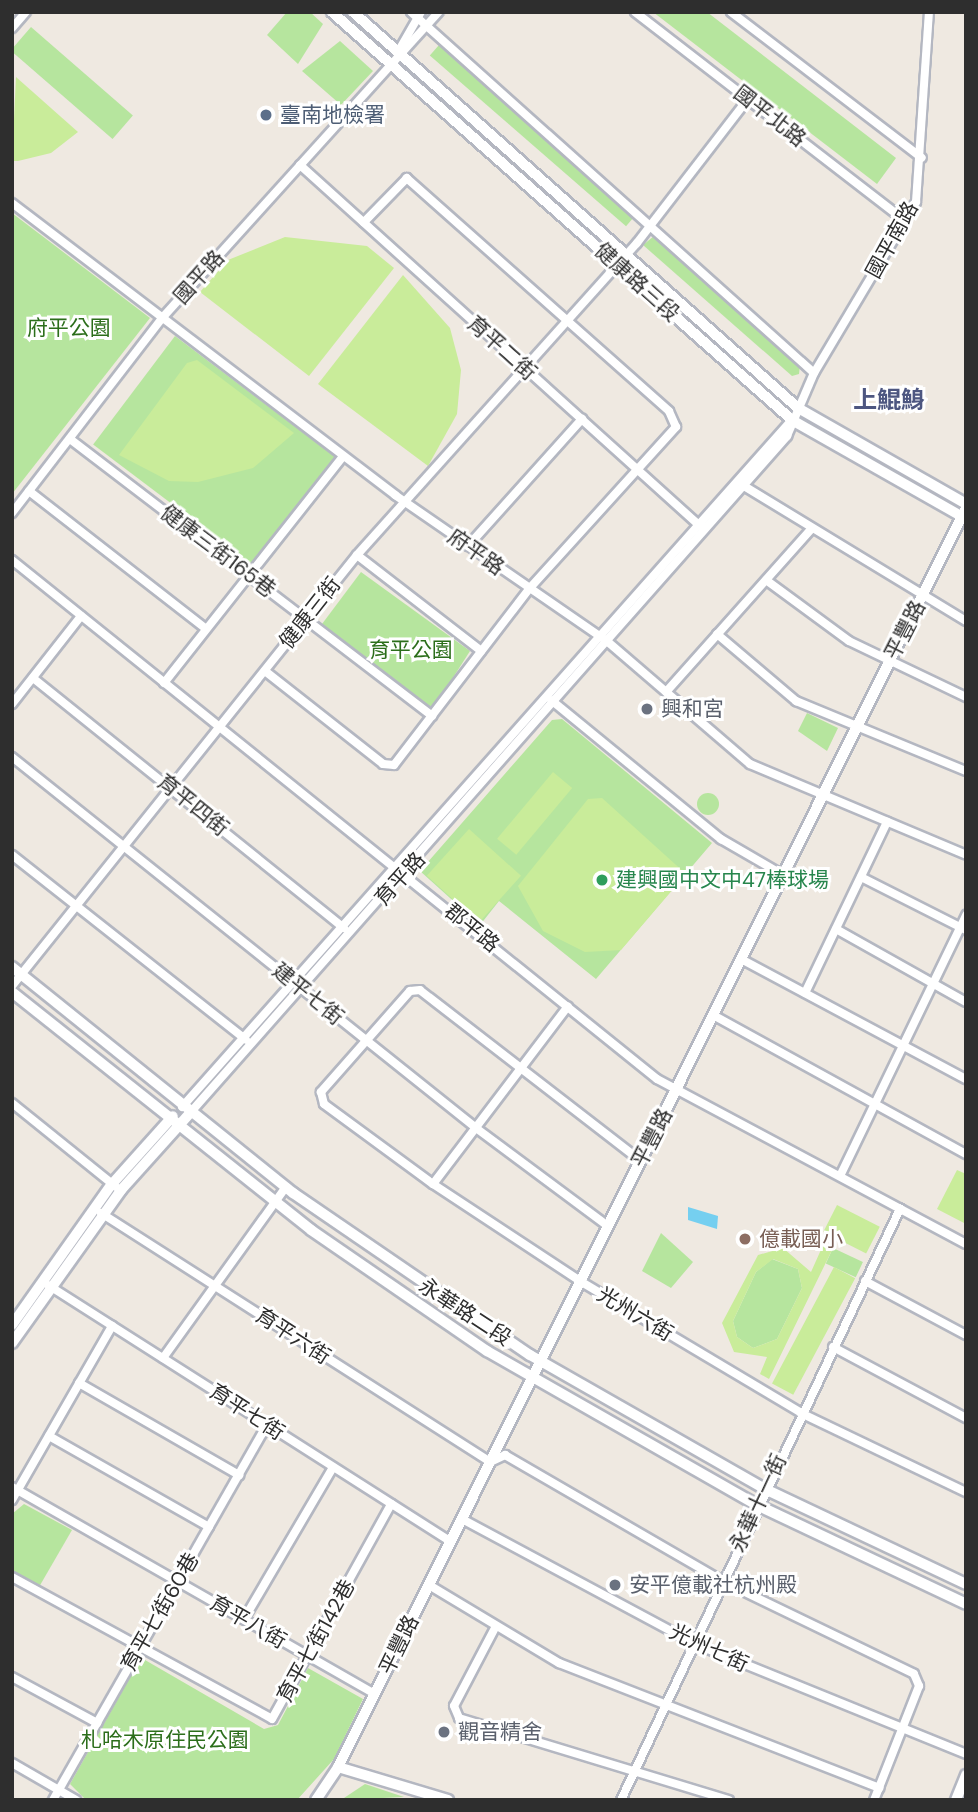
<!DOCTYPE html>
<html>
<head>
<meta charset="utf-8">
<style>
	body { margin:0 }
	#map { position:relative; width:978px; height:1812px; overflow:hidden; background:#efe9e1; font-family:"DM Sans","Noto Sans TC",sans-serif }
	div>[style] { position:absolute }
	.green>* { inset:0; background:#b6e59e; transform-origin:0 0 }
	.round { border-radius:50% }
	.pitch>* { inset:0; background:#c9ec9a; transform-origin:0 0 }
	.water>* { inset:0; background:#75cff0 }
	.roads { filter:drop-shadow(2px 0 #b4b7c1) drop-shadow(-2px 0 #b4b7c1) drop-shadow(0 2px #b4b7c1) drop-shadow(0 -2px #b4b7c1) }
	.minor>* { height:8px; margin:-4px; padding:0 4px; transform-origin:4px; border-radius:4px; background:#fff }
	.tertiary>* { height:10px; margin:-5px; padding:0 5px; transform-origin:5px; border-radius:5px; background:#fff }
	.dots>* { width:19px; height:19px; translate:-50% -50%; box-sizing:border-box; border:4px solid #fff; border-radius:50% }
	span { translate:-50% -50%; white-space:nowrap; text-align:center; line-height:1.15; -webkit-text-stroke:6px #fff; paint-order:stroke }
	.service-label { font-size:21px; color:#4e5e75 }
	.left { translate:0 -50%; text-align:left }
	.street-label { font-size:21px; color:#2e2e2e }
	.park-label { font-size:21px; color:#2c6e1b }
	.worship-label { font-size:21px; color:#5b616d }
	.leisure-label { font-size:21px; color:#27864d }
	.education-label { font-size:21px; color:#785e54 }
	.quarter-label { font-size:24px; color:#4d5680; font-weight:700 }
	.frame { position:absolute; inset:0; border:14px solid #2e2e2e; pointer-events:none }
</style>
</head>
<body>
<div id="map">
	<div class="green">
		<i style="clip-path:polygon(287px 12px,310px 12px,323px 24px,298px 64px,267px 35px)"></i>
		<i style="clip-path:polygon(653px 12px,707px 12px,896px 158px,877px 184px)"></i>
		<i style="left:31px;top:27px;width:135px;height:31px;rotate:41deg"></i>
		<i style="clip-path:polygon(340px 41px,373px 71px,341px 105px,302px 71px)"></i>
		<i style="left:439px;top:45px;width:260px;height:14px;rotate:41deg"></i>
		<i style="clip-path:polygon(12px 213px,150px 318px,12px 494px)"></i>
		<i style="clip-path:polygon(654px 236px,800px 365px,799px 374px,792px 376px,643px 245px)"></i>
		<i style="left:175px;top:336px;width:206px;height:136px;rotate:37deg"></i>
		<i style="clip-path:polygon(361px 572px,470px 651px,435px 706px,428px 707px,322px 624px)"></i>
		<i style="clip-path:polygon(807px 713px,838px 728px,827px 751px,798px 731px)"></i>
		<i style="clip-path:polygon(562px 719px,712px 843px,596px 979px,499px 901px,480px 925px,420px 871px,552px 720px)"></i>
		<i class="round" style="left:697px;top:793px;width:22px;height:22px"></i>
		<i style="clip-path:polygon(661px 1233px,693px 1262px,671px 1288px,642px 1271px)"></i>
		<i style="left:833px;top:1248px;width:33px;height:17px;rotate:25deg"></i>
		<i style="clip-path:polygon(772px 1259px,798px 1269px,802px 1288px,777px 1339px,753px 1348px,737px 1337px,733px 1321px,756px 1272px)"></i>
		<i style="clip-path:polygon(24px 1504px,72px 1530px,39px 1587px,12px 1572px,12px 1514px)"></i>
		<i style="clip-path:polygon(145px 1660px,264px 1729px,278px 1725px,308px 1668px,363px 1699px,334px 1759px,297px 1800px,86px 1800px,70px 1784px,138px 1663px)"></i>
		<i style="clip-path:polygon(365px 1784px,404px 1797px,341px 1800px)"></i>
	</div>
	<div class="pitch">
		<i style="clip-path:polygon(16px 77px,78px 132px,51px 153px,18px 161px,12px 161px)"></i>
		<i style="clip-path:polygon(285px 237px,367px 246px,394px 268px,309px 376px,200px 292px,228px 260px)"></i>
		<i style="clip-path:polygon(403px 275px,450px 328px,461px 370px,457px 414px,428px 466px,318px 384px)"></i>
		<i style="clip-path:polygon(197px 360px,294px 433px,253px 468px,198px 482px,169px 481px,119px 455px,187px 363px)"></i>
		<i style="left:553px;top:772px;width:25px;height:87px;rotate:40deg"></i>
		<i style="clip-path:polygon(602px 798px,686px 874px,621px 950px,585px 952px,543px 931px,518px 886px,588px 799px)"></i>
		<i style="left:469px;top:829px;width:70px;height:63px;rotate:42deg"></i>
		<i style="clip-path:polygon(957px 1170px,966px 1174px,966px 1224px,937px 1209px)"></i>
		<i style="left:837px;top:1205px;width:48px;height:30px;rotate:27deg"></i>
		<i style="clip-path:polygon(evenodd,824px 1243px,833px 1248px,769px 1379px,760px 1374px,767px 1357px,734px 1352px,722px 1323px,758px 1255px,783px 1248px,811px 1272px,824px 1243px,773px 1259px,798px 1269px,802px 1288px,777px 1339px,753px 1348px,737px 1337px,733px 1321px,756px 1272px,773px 1259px)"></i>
		<i style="left:834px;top:1267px;width:24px;height:132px;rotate:28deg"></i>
	</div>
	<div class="water">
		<i style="clip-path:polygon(688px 1207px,718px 1216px,717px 1229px,688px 1220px)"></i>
	</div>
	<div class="roads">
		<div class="minor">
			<i style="left:411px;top:12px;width:541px;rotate:41.85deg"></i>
			<i style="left:635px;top:12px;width:341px;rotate:37.7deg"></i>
			<i style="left:731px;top:12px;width:240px;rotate:37.4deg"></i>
			<i style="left:12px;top:28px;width:21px;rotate:-49deg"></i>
			<i style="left:398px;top:52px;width:46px;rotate:-60.1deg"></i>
			<i style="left:300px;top:165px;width:540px;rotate:42.07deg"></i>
			<i style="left:12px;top:203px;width:482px;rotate:37.3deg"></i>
			<i style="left:395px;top:495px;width:259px;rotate:34.6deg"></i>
			<i style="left:608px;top:642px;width:187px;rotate:40.7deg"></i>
			<i style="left:750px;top:764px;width:234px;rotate:22.8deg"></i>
			<i style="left:70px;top:439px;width:456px;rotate:37.4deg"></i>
			<i style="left:744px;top:486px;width:260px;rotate:31.3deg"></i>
			<i style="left:29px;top:491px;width:224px;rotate:37.9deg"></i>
			<i style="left:12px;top:513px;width:247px;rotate:-52.4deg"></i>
			<i style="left:163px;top:317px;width:411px;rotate:-47.9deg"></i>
			<i style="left:468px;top:546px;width:171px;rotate:-48.1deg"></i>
			<i style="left:357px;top:555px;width:157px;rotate:37.7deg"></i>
			<i style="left:12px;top:560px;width:828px;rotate:38.82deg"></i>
			<i style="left:657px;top:1079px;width:350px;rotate:28.1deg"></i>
			<i style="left:766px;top:580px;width:103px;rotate:36.3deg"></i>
			<i style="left:849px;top:641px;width:130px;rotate:25.6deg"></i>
			<i style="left:717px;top:634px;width:104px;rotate:40.3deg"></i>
			<i style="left:796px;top:701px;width:184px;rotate:22.4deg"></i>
			<i style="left:265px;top:671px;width:150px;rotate:38.2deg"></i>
			<i style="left:383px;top:764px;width:11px;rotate:5deg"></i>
			<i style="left:394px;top:765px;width:222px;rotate:-52.5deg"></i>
			<i style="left:529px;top:589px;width:219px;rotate:-47.8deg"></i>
			<i style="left:676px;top:427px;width:17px;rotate:-114deg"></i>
			<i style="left:669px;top:411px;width:351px;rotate:-138.4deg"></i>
			<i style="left:407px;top:178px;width:62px;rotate:134.3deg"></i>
			<i style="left:33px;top:678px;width:399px;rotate:38.8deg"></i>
			<i style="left:164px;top:683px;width:289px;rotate:-51.7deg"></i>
			<i style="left:666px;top:692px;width:218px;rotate:-48.3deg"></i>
			<i style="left:551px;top:700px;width:220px;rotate:39.3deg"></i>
			<i style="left:721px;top:839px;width:72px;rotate:30.1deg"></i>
			<i style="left:12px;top:704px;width:112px;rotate:-51.9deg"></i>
			<i style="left:12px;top:757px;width:594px;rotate:38.64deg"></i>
			<i style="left:476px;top:1128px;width:164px;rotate:36.6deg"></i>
			<i style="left:12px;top:855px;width:298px;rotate:38.3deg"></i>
			<i style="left:861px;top:877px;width:118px;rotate:26.8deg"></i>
			<i style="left:836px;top:929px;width:149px;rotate:29.3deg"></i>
			<i style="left:741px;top:959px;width:255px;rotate:28.1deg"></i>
			<i style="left:12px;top:986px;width:552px;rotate:-51.32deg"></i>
			<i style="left:357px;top:555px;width:419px;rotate:-48.1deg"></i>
			<i style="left:637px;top:243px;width:182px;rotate:-52.4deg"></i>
			<i style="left:805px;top:993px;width:190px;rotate:-64.4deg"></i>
			<i style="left:713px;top:1015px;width:289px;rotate:28.8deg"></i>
			<i style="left:12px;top:1103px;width:134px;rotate:38.9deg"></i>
			<i style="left:182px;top:1107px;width:916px;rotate:-48.41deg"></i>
			<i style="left:190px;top:1113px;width:903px;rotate:-48.59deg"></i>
			<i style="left:787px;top:436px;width:69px;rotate:-66.8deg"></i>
			<i style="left:814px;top:373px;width:199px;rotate:-59.2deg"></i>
			<i style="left:916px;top:202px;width:190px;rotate:-86.1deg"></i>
			<i style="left:641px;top:1161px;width:279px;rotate:-142.3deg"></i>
			<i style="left:420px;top:990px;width:10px;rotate:174deg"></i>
			<i style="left:410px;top:991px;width:135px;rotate:131.4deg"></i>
			<i style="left:321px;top:1092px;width:12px;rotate:76deg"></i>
			<i style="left:324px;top:1104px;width:135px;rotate:36.3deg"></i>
			<i style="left:433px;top:1184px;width:176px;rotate:33.4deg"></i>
			<i style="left:580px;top:1281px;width:257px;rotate:30.8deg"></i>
			<i style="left:801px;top:1413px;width:183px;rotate:25.6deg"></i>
			<i style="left:841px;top:1174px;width:288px;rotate:-64.2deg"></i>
			<i style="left:433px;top:1184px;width:223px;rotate:-52.8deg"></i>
			<i style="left:101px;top:1213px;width:462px;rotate:32.6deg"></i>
			<i style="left:490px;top:1462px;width:17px;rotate:-25deg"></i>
			<i style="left:505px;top:1455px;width:251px;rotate:30.1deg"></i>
			<i style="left:722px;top:1581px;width:213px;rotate:25.8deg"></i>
			<i style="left:914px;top:1674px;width:13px;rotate:67deg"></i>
			<i style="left:919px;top:1686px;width:123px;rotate:111.5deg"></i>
			<i style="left:865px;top:1281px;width:115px;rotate:28.1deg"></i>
			<i style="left:48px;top:1285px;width:478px;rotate:32.5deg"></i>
			<i style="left:833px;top:1347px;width:151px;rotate:28.1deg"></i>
			<i style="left:163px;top:1358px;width:211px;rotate:-54.3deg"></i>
			<i style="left:79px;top:1383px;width:185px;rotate:29.9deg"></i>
			<i style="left:49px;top:1436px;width:184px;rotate:29.6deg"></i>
			<i style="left:12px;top:1487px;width:418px;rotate:29.7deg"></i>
			<i style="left:12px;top:1500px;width:201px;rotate:-60.1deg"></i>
			<i style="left:462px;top:1519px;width:262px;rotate:28.2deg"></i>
			<i style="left:693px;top:1643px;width:295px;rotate:22.1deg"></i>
			<i style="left:12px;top:1577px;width:296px;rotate:28.6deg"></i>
			<i style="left:272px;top:1719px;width:246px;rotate:-61deg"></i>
			<i style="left:429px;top:1585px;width:152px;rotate:31deg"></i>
			<i style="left:559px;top:1663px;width:344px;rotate:21.3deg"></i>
			<i style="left:244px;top:1619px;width:176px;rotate:-59.6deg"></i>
			<i style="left:496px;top:1626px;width:90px;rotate:117.7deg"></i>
			<i style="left:454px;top:1706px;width:13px;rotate:67deg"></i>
			<i style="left:459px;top:1718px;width:282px;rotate:16.9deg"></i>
			<i style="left:12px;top:1677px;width:97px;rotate:28.4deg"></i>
			<i style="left:12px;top:1763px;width:74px;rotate:30deg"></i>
			<i style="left:53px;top:1800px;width:432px;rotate:-60.3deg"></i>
			<i style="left:621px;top:1800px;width:654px;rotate:-64.73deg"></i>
		</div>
		<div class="tertiary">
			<i style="left:332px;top:12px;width:615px;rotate:41.57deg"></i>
			<i style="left:792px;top:420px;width:200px;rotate:29.6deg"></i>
			<i style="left:353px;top:12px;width:596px;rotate:41.67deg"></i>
			<i style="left:798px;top:408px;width:193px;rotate:29.7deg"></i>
			<i style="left:12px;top:967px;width:361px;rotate:38.8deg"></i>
			<i style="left:293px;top:1193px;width:287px;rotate:34.4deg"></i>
			<i style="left:530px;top:1355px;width:271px;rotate:29.7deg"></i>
			<i style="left:765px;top:1489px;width:222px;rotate:25.3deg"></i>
			<i style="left:12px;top:992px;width:382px;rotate:38.5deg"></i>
			<i style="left:311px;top:1230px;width:214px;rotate:34.5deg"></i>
			<i style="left:487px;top:1351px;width:311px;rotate:29.7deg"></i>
			<i style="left:757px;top:1505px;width:231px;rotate:25.3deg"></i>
			<i style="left:12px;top:1325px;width:173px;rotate:-54.7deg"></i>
			<i style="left:112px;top:1184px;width:91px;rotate:-48.1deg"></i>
			<i style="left:12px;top:1343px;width:188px;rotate:-54.5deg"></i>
			<i style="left:121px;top:1190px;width:103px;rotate:-48.1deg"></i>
			<i style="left:338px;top:1767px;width:115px;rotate:16.7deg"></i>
			<i style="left:316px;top:1800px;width:40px;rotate:-56deg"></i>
			<i style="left:338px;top:1767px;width:1407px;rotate:-63.49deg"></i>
			<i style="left:956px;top:1800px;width:27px;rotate:-68deg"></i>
		</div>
	</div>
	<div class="dots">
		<i style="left:266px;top:115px;background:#5c6f8a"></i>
		<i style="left:647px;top:709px;background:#6b7280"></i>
		<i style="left:602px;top:880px;background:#2e9e5b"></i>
		<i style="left:745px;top:1239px;background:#8d6e63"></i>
		<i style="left:615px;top:1585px;background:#6b7280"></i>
		<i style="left:444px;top:1732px;background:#6b7280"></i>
	</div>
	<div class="service-label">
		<span class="left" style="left:280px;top:115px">臺南地檢署</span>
	</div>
	<div class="street-label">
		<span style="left:770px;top:116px;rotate:38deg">國平北路</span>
		<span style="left:892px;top:240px;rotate:-61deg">國平南路</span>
		<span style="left:199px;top:277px;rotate:-48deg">國平路</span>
		<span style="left:637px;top:282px;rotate:42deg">健康路三段</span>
		<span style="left:502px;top:348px;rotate:42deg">育平二街</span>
		<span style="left:218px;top:551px;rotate:37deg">健康三街165巷</span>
		<span style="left:476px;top:552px;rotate:35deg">府平路</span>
		<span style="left:310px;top:613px;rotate:-52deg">健康三街</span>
		<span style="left:905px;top:630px;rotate:-63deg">平豐路</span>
		<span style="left:193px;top:805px;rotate:39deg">育平四街</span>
		<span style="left:400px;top:879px;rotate:-48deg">育平路</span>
		<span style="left:472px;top:928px;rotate:39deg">郡平路</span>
		<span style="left:308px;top:994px;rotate:39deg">建平七街</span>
		<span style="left:652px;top:1138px;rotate:-63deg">平豐路</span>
		<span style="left:465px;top:1312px;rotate:33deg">永華路二段</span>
		<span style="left:635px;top:1314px;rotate:31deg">光州六街</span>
		<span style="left:293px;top:1336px;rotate:33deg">育平六街</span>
		<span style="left:247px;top:1412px;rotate:33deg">育平七街</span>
		<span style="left:758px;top:1503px;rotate:-65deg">永華十一街</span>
		<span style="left:160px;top:1612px;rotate:-60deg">育平七街60巷</span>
		<span style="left:248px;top:1622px;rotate:30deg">育平八街</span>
		<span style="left:316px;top:1641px;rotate:-61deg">育平七街142巷</span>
		<span style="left:399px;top:1645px;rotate:-64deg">平豐路</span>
		<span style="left:709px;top:1648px;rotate:25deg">光州七街</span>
	</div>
	<div class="park-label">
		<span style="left:69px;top:328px">府平公園</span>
		<span style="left:411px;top:650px">育平公園</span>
		<span style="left:165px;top:1740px">札哈木原住民公園</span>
	</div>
	<div class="worship-label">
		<span class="left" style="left:661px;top:709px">興和宮</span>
		<span class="left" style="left:629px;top:1585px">安平億載社杭州殿</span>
		<span class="left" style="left:458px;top:1732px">觀音精舍</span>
	</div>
	<div class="leisure-label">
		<span class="left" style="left:616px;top:880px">建興國中文中47棒球場</span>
	</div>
	<div class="education-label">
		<span class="left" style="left:759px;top:1239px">億載國小</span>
	</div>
	<div class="quarter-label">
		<span style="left:889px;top:400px">上鯤鯓</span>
	</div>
	<div class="frame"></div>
</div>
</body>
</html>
